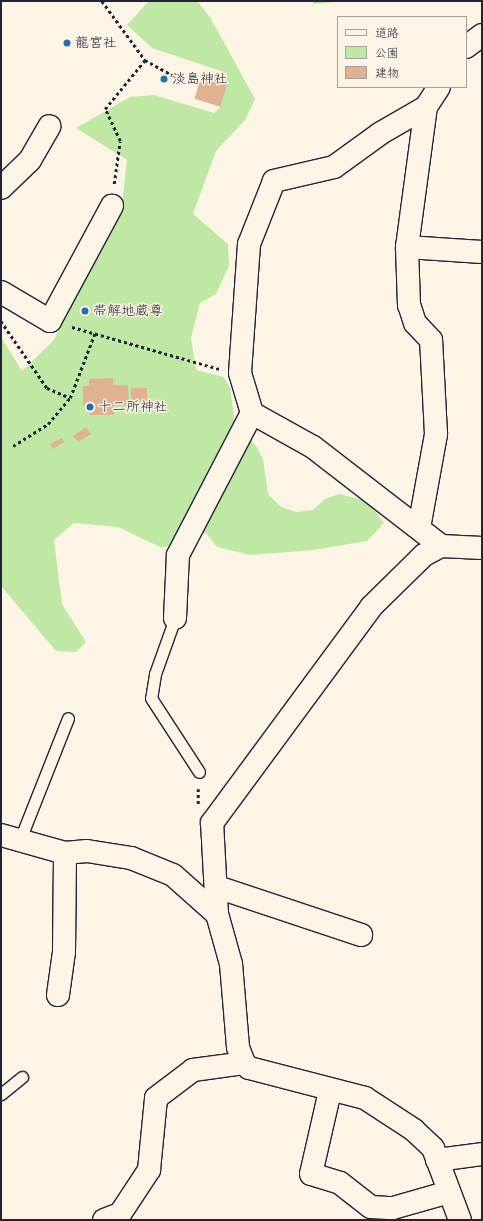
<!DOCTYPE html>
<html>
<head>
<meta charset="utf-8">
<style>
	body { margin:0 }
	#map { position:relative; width:483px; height:1221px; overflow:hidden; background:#fcf5e5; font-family:Caveat,"Klee One",sans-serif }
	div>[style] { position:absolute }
	.green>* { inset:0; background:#bee8a4 }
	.building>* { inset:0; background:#e0b291; transform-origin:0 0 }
	.path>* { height:2.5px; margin-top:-1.25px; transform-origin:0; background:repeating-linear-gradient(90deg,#22223b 0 3px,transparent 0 6px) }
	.roads { filter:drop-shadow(1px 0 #22223b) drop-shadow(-1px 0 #22223b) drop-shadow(0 1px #22223b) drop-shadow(0 -1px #22223b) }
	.lane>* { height:11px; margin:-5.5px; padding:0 5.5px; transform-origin:5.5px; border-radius:5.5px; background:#fcf5e5 }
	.street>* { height:22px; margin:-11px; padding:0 11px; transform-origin:11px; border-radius:11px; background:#fcf5e5 }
	.dots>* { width:11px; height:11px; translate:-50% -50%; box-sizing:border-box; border:2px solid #fcf5e5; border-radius:50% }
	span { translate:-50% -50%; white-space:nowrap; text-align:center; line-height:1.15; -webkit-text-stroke:3px #fcf5e5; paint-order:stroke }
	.poi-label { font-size:14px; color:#22223b }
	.left { translate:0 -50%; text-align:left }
	.frame { position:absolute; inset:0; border:2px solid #22223b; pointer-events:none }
	.legend { position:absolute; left:337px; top:16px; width:130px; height:72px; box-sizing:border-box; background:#fcf5e5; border:1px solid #a5a1a1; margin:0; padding:5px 7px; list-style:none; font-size:12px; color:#22223b }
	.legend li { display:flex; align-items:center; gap:8px; height:20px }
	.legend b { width:20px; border:1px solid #a5a1a1 }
</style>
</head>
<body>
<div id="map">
	<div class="green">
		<i style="clip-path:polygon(149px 1px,197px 1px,210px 17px,255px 99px,245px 120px,216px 151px,193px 214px,228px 244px,229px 266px,216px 294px,200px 303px,191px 338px,196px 370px,224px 377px,230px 388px,235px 423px,256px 446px,263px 459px,268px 494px,281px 507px,296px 512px,313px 510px,325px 499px,339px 494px,367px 501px,384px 523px,367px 541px,314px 550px,250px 555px,217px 547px,206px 533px,162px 548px,118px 527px,74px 523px,54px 540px,62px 604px,86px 642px,76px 652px,56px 651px,1px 586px,1px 337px,22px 371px,54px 340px,122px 204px,127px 160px,76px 128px,130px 97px,154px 95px,214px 113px,220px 107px,227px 73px,152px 48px,127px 25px)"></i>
		<i style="clip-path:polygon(313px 1px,347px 1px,313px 4px)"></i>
	</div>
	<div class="building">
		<i style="left:202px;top:74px;width:27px;height:26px;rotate:17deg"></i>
		<i style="left:83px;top:305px;width:8px;height:10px;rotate:23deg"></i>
		<i style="clip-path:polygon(113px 378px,113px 385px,128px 385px,129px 405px,113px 406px,114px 415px,90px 415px,90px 406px,83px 406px,83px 386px,89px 386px,89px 379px)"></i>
		<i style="left:131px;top:388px;width:16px;height:16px"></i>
		<i style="clip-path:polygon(86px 427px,91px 434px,78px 442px,73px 436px)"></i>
		<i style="clip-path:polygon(62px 438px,64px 442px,53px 449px,50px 444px)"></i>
	</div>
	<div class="path">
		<i style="left:102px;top:1px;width:73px;rotate:53.9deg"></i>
		<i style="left:114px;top:184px;width:43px;rotate:-82.1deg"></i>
		<i style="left:120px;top:141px;width:35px;rotate:-115deg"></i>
		<i style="left:105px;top:109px;width:63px;rotate:-50.8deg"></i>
		<i style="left:145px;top:60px;width:38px;rotate:29deg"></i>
		<i style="left:1px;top:321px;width:81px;rotate:55.5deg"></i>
		<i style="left:47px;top:388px;width:25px;rotate:23deg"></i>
		<i style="left:72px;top:327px;width:153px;rotate:15.9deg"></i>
		<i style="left:13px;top:446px;width:41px;rotate:-32.2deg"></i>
		<i style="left:48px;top:424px;width:34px;rotate:-50deg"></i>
		<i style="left:70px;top:398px;width:70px;rotate:-69deg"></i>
		<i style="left:198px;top:804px;width:15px;rotate:-90deg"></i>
	</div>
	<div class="roads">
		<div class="lane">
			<i style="left:175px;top:618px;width:59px;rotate:109.7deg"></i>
			<i style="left:155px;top:674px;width:24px;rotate:99deg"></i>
			<i style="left:151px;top:698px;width:88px;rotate:57deg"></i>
			<i style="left:19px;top:842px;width:133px;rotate:-68.4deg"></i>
			<i style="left:1px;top:1094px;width:27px;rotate:-39deg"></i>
		</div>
		<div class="street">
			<i style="left:466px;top:47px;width:20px;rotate:-37deg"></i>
			<i style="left:439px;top:87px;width:24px;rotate:123deg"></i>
			<i style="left:426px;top:107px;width:52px;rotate:150deg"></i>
			<i style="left:381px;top:133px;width:58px;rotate:144.1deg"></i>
			<i style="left:334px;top:167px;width:62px;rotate:166.9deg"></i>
			<i style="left:274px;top:181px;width:68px;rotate:111.6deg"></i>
			<i style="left:249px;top:244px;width:129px;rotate:94deg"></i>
			<i style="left:240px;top:373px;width:42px;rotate:73.3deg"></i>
			<i style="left:252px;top:413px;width:70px;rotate:29.1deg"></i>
			<i style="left:313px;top:447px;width:162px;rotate:37.7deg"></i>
			<i style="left:1px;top:188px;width:40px;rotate:-44deg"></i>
			<i style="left:30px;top:160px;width:39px;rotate:-60deg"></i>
			<i style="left:407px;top:247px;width:75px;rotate:3.8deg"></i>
			<i style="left:1px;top:292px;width:57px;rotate:30.6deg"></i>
			<i style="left:50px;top:321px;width:131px;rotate:-61.7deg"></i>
			<i style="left:419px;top:528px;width:96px;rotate:-79.7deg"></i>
			<i style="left:436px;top:434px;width:94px;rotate:-93deg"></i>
			<i style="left:431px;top:340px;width:23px;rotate:-133deg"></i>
			<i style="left:415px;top:323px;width:19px;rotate:-108deg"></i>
			<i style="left:409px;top:305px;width:58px;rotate:-92deg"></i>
			<i style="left:407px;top:247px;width:141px;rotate:-82.3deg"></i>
			<i style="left:175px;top:618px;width:63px;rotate:-87.3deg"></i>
			<i style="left:178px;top:555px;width:160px;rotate:-62.5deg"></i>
			<i style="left:1px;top:835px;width:66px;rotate:15.7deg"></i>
			<i style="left:65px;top:853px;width:22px;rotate:-5deg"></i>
			<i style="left:87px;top:851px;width:45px;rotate:9deg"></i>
			<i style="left:131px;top:858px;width:45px;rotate:22deg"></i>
			<i style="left:173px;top:875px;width:59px;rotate:41.6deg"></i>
			<i style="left:217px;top:887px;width:152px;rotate:18.4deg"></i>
			<i style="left:58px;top:995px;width:43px;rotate:-82.1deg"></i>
			<i style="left:64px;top:952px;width:99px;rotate:-89.4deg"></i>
			<i style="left:330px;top:1091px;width:85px;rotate:102.9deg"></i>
			<i style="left:311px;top:1174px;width:30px;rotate:17deg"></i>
			<i style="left:340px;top:1183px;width:39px;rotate:38deg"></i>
			<i style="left:371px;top:1207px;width:22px;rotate:3deg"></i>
			<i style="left:393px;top:1208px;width:58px;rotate:-15.9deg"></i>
			<i style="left:437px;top:1160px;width:45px;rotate:-7.6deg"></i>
			<i style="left:104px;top:1220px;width:17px;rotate:-21deg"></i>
			<i style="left:120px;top:1214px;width:53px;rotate:-56.6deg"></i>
			<i style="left:149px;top:1170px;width:72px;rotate:-84.4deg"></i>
			<i style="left:156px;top:1098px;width:46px;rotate:-37.1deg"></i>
			<i style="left:193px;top:1070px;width:51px;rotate:-7.8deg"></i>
			<i style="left:460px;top:1220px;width:77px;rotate:-110.6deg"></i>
			<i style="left:433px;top:1148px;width:26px;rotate:-137deg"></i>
			<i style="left:414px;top:1130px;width:59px;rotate:-146.9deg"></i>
			<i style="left:365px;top:1098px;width:120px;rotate:-165.5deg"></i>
			<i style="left:249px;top:1068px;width:7px;rotate:-135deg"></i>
			<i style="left:244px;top:1063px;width:17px;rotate:-111deg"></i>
			<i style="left:238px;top:1047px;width:83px;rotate:-94.8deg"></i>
			<i style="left:231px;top:964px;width:52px;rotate:-105.6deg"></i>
			<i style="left:217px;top:914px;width:91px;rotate:-93.1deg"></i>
			<i style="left:212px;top:823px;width:268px;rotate:-53.6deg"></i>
			<i style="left:371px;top:607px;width:74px;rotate:-44.5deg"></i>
			<i style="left:424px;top:555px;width:19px;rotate:-28deg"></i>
			<i style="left:441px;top:546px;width:41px;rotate:2.8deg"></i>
		</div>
	</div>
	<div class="dots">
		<i style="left:67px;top:43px;background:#1f6fb2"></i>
		<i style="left:164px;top:79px;background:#1f6fb2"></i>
		<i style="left:85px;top:311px;background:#1f6fb2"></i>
		<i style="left:90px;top:407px;background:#1f6fb2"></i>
	</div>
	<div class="poi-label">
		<span class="left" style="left:75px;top:43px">龍宮社</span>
		<span class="left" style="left:172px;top:79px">淡島神社</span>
		<span class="left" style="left:93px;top:311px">帯解地蔵尊</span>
		<span class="left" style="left:98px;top:407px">十二所神社</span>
	</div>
	<div class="frame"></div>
	<ul class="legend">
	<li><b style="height:5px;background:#fcf5e5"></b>道路</li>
	<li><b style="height:11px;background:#bee8a4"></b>公園</li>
	<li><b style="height:11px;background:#e0b291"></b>建物</li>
	</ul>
</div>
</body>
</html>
